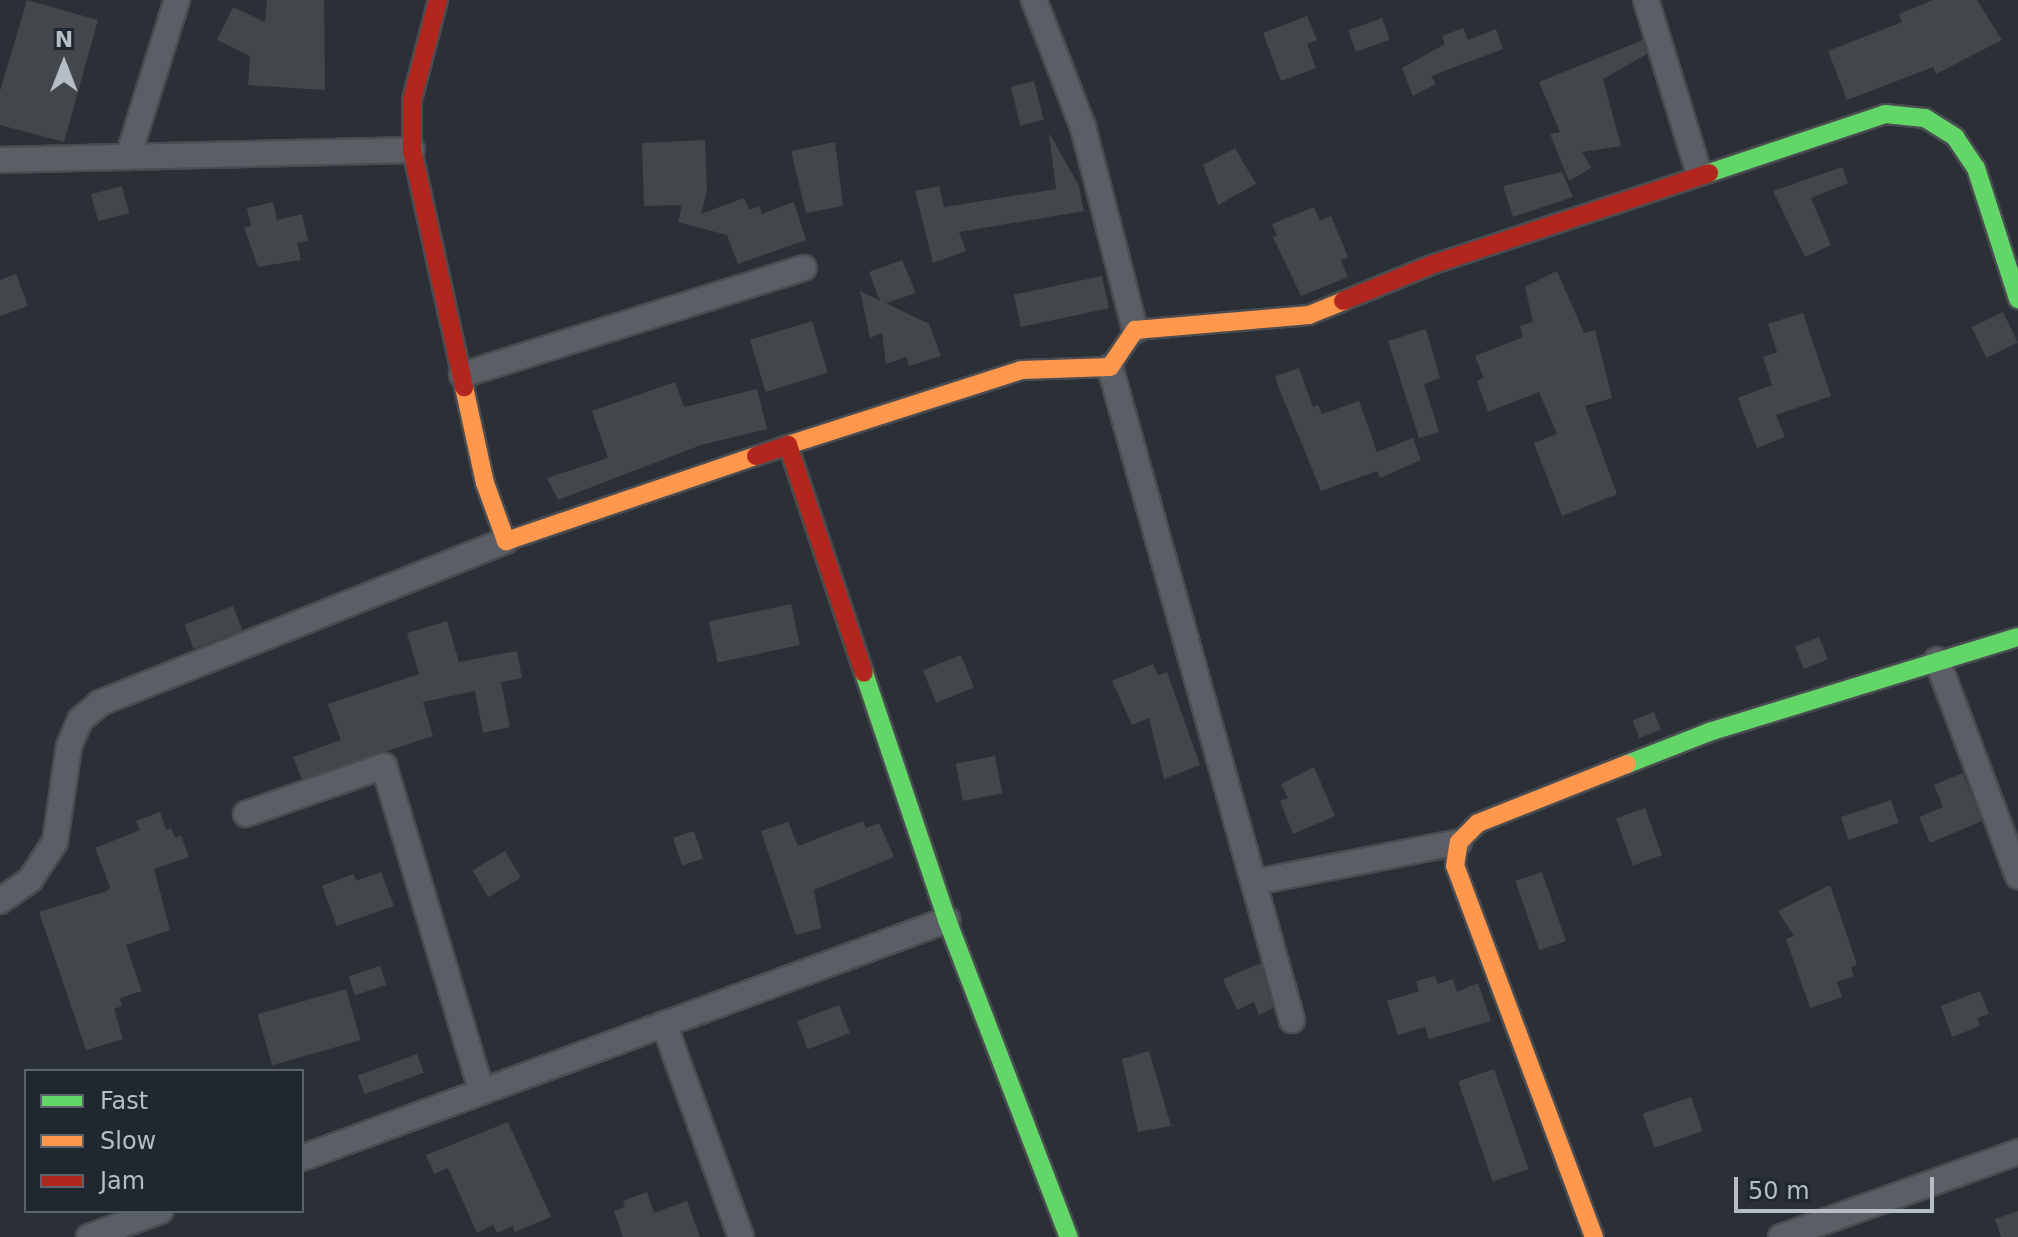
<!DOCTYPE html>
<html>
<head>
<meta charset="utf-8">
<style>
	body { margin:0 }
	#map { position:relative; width:2018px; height:1237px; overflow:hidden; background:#2b3036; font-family:"DejaVu Sans",sans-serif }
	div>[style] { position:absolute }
	.building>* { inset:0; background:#43474c; transform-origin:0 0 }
	.roads { filter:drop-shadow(2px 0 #494c51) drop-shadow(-2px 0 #494c51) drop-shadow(0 2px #494c51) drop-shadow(0 -2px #494c51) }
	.street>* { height:24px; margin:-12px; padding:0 12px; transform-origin:12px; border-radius:12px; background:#5b5e64 }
	.fast>* { height:18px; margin:-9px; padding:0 9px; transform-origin:9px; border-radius:9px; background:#63d668 }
	.slow>* { height:18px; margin:-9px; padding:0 9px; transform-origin:9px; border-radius:9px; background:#ff974d }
	.jam>* { height:18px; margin:-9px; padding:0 9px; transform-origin:9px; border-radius:9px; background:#b3261e }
	span { translate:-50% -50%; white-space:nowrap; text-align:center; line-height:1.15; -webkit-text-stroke:6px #1f2730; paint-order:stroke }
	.legend { position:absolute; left:24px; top:1069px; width:280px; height:144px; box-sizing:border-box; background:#1f2730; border:2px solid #5b636c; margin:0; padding:10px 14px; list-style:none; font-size:24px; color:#b5bdc6 }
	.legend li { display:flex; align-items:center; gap:16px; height:40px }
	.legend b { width:40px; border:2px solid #5b636c }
	.north { position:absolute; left:24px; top:24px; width:80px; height:80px; -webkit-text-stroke:6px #1f2730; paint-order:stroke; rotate:0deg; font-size:22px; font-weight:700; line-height:32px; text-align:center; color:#b5bdc6 }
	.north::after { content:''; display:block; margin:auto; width:28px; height:36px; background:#b5bdc6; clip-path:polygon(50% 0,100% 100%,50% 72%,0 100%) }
	.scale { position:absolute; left:1734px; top:1177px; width:200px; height:36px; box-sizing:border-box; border:4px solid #b5bdc6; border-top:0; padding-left:10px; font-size:24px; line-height:28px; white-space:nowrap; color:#b5bdc6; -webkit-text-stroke:6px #1f2730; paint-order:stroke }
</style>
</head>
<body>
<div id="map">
	<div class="building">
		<i style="clip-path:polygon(27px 0,98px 20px,64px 142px,0 125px,0 91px)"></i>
		<i style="clip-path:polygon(267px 0,324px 0,325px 90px,248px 85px,250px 56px,217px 40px,233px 7px,265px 22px)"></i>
		<i style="clip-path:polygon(1933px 0,1977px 0,2002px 40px,1936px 74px,1933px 67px,1847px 100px,1828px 51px,1902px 22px,1899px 14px)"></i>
		<i style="clip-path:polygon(1307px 16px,1317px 40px,1307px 44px,1316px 68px,1281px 81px,1263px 33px)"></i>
		<i style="left:1382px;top:18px;width:23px;height:36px;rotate:70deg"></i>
		<i style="clip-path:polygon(1463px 28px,1468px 40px,1496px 29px,1503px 49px,1431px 76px,1436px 84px,1413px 96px,1402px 68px,1445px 44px,1442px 36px)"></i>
		<i style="clip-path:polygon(1643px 40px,1647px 54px,1603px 79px,1621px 146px,1582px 152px,1591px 168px,1569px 181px,1550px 134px,1560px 132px,1539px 82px)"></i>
		<i style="left:1034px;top:81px;width:40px;height:24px;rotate:76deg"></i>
		<i style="clip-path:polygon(1049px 133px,1079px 186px,1084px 211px,959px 232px,966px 251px,933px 263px,915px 191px,939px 186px,944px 207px,1056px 189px)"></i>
		<i style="clip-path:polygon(705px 140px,707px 190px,701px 214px,744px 198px,749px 210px,759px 206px,762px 214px,794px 202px,806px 240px,738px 264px,727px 235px,678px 222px,682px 205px,644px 206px,642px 143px)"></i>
		<i style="clip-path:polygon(835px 142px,843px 206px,806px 213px,791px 151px)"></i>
		<i style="clip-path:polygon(1235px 148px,1256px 184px,1218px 205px,1203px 165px)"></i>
		<i style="clip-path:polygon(1842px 167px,1848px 183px,1811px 198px,1831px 245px,1805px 257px,1773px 191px)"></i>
		<i style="clip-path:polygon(1562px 172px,1573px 197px,1513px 217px,1503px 186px)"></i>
		<i style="left:122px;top:186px;width:28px;height:32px;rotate:75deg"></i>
		<i style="clip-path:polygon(273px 202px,277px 220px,302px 214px,308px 241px,297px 243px,301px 260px,258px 267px,244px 227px,251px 226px,247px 208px)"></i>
		<i style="clip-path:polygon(1314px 207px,1320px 221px,1331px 216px,1348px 257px,1341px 260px,1348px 277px,1301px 296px,1273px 237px,1277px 236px,1272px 224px)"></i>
		<i style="clip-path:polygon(902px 260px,916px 293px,886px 303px,929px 324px,941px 356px,909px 366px,906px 357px,886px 364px,882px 333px,870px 338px,860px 291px,880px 301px,869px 272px)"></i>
		<i style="clip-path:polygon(1557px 271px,1584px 333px,1595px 330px,1612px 398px,1585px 406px,1617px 494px,1562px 516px,1534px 443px,1557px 434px,1539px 392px,1488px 412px,1477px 381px,1484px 378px,1475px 356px,1523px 337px,1520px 326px,1533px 322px,1525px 287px)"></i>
		<i style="clip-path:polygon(16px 274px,28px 306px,0 316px,0 280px)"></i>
		<i style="left:1102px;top:276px;width:33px;height:90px;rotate:78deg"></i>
		<i style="left:2003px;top:312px;width:34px;height:35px;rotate:64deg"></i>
		<i style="clip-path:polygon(1803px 313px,1831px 396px,1776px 415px,1785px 437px,1757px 448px,1738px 398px,1772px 385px,1763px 357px,1777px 352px,1768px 324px)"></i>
		<i style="left:812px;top:321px;width:54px;height:65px;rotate:73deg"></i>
		<i style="clip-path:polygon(1426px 329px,1440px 378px,1424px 384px,1439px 432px,1419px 438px,1388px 341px)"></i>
		<i style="clip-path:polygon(1299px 368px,1313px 407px,1318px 405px,1322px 414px,1359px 401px,1377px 452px,1413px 438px,1421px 460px,1380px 478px,1377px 471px,1321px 491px,1276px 381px,1276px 376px)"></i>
		<i style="clip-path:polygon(675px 382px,684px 407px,757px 389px,767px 429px,701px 445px,558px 500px,547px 478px,608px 458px,592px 411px)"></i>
		<i style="left:791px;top:604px;width:42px;height:84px;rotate:78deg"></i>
		<i style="left:233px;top:606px;width:26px;height:52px;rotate:69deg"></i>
		<i style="clip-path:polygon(447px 621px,459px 662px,517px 651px,522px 678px,501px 682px,510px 727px,483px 733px,475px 691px,423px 702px,433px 736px,302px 779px,293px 757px,341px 740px,328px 704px,419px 674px,407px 633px)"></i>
		<i style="left:1819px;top:637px;width:24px;height:26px;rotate:68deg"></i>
		<i style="left:961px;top:655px;width:35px;height:41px;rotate:68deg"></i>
		<i style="clip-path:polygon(1153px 664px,1158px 675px,1167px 672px,1200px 765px,1164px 779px,1149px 718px,1132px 725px,1112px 681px)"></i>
		<i style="left:1654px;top:712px;width:19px;height:23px;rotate:69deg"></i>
		<i style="left:995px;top:756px;width:38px;height:40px;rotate:79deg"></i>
		<i style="clip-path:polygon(1314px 767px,1335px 816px,1293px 834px,1280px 801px,1288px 798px,1281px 784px)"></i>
		<i style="clip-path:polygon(1963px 773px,1982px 821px,1930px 843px,1919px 817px,1943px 807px,1934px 785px)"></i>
		<i style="left:1891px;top:800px;width:24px;height:53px;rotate:71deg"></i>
		<i style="left:1645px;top:808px;width:50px;height:31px;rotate:70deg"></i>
		<i style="clip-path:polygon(160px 812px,166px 830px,171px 828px,175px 838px,181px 835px,189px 857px,154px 869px,170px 930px,126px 945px,142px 991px,120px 998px,122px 1006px,114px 1009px,123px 1039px,86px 1050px,39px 912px,107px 891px,110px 887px,95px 848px,140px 830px,136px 821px)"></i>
		<i style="clip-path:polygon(863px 821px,866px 828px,879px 823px,894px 857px,814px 890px,821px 928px,796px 935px,761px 831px,788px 822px,798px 846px)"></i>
		<i style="left:694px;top:831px;width:29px;height:22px;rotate:72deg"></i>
		<i style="left:505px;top:851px;width:31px;height:38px;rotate:59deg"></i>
		<i style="clip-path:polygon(381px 872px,394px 906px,337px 926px,322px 886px,354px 874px,356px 881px)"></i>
		<i style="left:1542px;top:872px;width:73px;height:28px;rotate:71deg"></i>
		<i style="clip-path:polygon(1830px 885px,1857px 965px,1851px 967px,1854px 976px,1837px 982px,1842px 997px,1810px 1008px,1786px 939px,1794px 936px,1778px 911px)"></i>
		<i style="clip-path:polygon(1261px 963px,1273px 1008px,1259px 1015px,1254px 1002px,1237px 1010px,1223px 979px)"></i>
		<i style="left:380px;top:966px;width:20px;height:33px;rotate:72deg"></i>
		<i style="clip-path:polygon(1435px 976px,1438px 984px,1453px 979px,1457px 992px,1478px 983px,1491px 1021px,1429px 1039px,1425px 1027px,1398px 1035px,1387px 1001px,1419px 991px,1416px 981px)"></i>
		<i style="left:346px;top:989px;width:53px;height:92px;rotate:74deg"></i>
		<i style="clip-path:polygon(1980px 991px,1989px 1014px,1977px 1018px,1980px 1026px,1952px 1037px,1941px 1006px)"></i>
		<i style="left:839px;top:1005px;width:30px;height:45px;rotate:69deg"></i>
		<i style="clip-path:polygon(1149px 1051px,1171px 1126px,1138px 1132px,1122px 1059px)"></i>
		<i style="left:417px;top:1054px;width:20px;height:63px;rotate:70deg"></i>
		<i style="left:1494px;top:1069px;width:106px;height:38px;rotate:71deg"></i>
		<i style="left:1691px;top:1097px;width:36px;height:51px;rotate:71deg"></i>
		<i style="clip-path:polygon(508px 1122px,551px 1217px,515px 1232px,513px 1226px,497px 1233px,493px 1225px,477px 1233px,448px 1168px,434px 1174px,426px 1155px)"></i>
		<i style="clip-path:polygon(647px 1192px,654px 1213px,687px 1201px,700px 1237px,623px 1237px,614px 1211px,625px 1207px,623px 1201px)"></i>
		<i style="clip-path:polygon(2018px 1211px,2018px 1237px,2001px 1237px,1995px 1219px)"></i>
	</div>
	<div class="roads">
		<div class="street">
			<i style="left:1034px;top:0;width:136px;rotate:68.9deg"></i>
			<i style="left:1083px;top:127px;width:210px;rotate:75.6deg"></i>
			<i style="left:1646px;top:0;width:181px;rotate:73deg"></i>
			<i style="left:128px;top:157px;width:164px;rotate:-72.7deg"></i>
			<i style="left:0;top:160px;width:412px;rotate:-1.4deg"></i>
			<i style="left:1110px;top:367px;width:678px;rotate:74.43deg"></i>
			<i style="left:462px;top:375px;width:358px;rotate:-17.4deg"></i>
			<i style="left:1937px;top:660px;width:231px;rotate:69.4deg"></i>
			<i style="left:246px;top:814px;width:146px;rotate:-19.2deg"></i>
			<i style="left:384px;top:766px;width:340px;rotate:73.3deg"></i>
			<i style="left:1256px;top:882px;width:207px;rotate:-11.1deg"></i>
			<i style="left:0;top:901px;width:37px;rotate:-35deg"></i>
			<i style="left:30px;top:880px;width:45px;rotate:-56.7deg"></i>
			<i style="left:55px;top:842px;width:97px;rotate:-81.7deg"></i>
			<i style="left:69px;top:746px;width:28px;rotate:-67deg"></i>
			<i style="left:80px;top:720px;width:26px;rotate:-40deg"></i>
			<i style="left:100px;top:703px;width:437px;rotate:-21.8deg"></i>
			<i style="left:664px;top:1024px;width:226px;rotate:70.1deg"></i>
			<i style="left:302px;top:1158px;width:688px;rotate:-20.25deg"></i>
			<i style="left:89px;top:1237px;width:76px;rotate:-20.1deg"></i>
			<i style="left:1781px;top:1237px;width:252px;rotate:-19.7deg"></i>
		</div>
		<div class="fast">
			<i style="left:1709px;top:173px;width:186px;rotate:-18.5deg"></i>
			<i style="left:1885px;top:114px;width:40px;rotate:5.7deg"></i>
			<i style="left:1925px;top:118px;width:36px;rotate:32deg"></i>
			<i style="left:1955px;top:137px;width:37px;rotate:56deg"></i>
			<i style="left:1976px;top:168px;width:138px;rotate:72.2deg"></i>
			<i style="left:864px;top:673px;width:261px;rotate:71.4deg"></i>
			<i style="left:947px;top:920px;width:340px;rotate:69deg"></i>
			<i style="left:1627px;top:764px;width:88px;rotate:-21.3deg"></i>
			<i style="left:1709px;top:732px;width:323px;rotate:-17.1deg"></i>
		</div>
		<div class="slow">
			<i style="left:464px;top:387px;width:98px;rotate:77.7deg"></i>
			<i style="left:485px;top:483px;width:62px;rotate:70.1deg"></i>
			<i style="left:506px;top:541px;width:264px;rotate:-18.8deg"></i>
			<i style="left:788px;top:445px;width:245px;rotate:-17.8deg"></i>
			<i style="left:1021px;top:370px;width:89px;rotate:-1.9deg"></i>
			<i style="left:1110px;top:367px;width:45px;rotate:-56deg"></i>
			<i style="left:1135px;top:330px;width:175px;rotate:-4.9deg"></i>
			<i style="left:1309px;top:315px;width:37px;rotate:-22deg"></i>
			<i style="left:1594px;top:1237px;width:396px;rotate:-110.5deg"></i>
			<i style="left:1455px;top:866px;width:24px;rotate:-81deg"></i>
			<i style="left:1459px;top:842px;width:27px;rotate:-45deg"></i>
			<i style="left:1478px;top:823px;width:160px;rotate:-21.6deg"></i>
		</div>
		<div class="jam">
			<i style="left:438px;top:0;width:103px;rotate:104.6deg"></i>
			<i style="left:412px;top:100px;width:50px;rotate:90deg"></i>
			<i style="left:412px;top:150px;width:243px;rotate:77.6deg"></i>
			<i style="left:1343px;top:301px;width:95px;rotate:-22.2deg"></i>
			<i style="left:1431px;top:265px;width:293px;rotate:-18.3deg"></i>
			<i style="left:756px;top:456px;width:34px;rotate:-19deg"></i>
			<i style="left:788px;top:445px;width:240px;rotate:71.6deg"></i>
		</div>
	</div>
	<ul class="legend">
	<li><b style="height:10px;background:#63d668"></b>Fast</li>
	<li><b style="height:10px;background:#ff974d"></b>Slow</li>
	<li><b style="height:10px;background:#b3261e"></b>Jam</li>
	</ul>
	<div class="north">N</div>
	<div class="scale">50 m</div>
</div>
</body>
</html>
